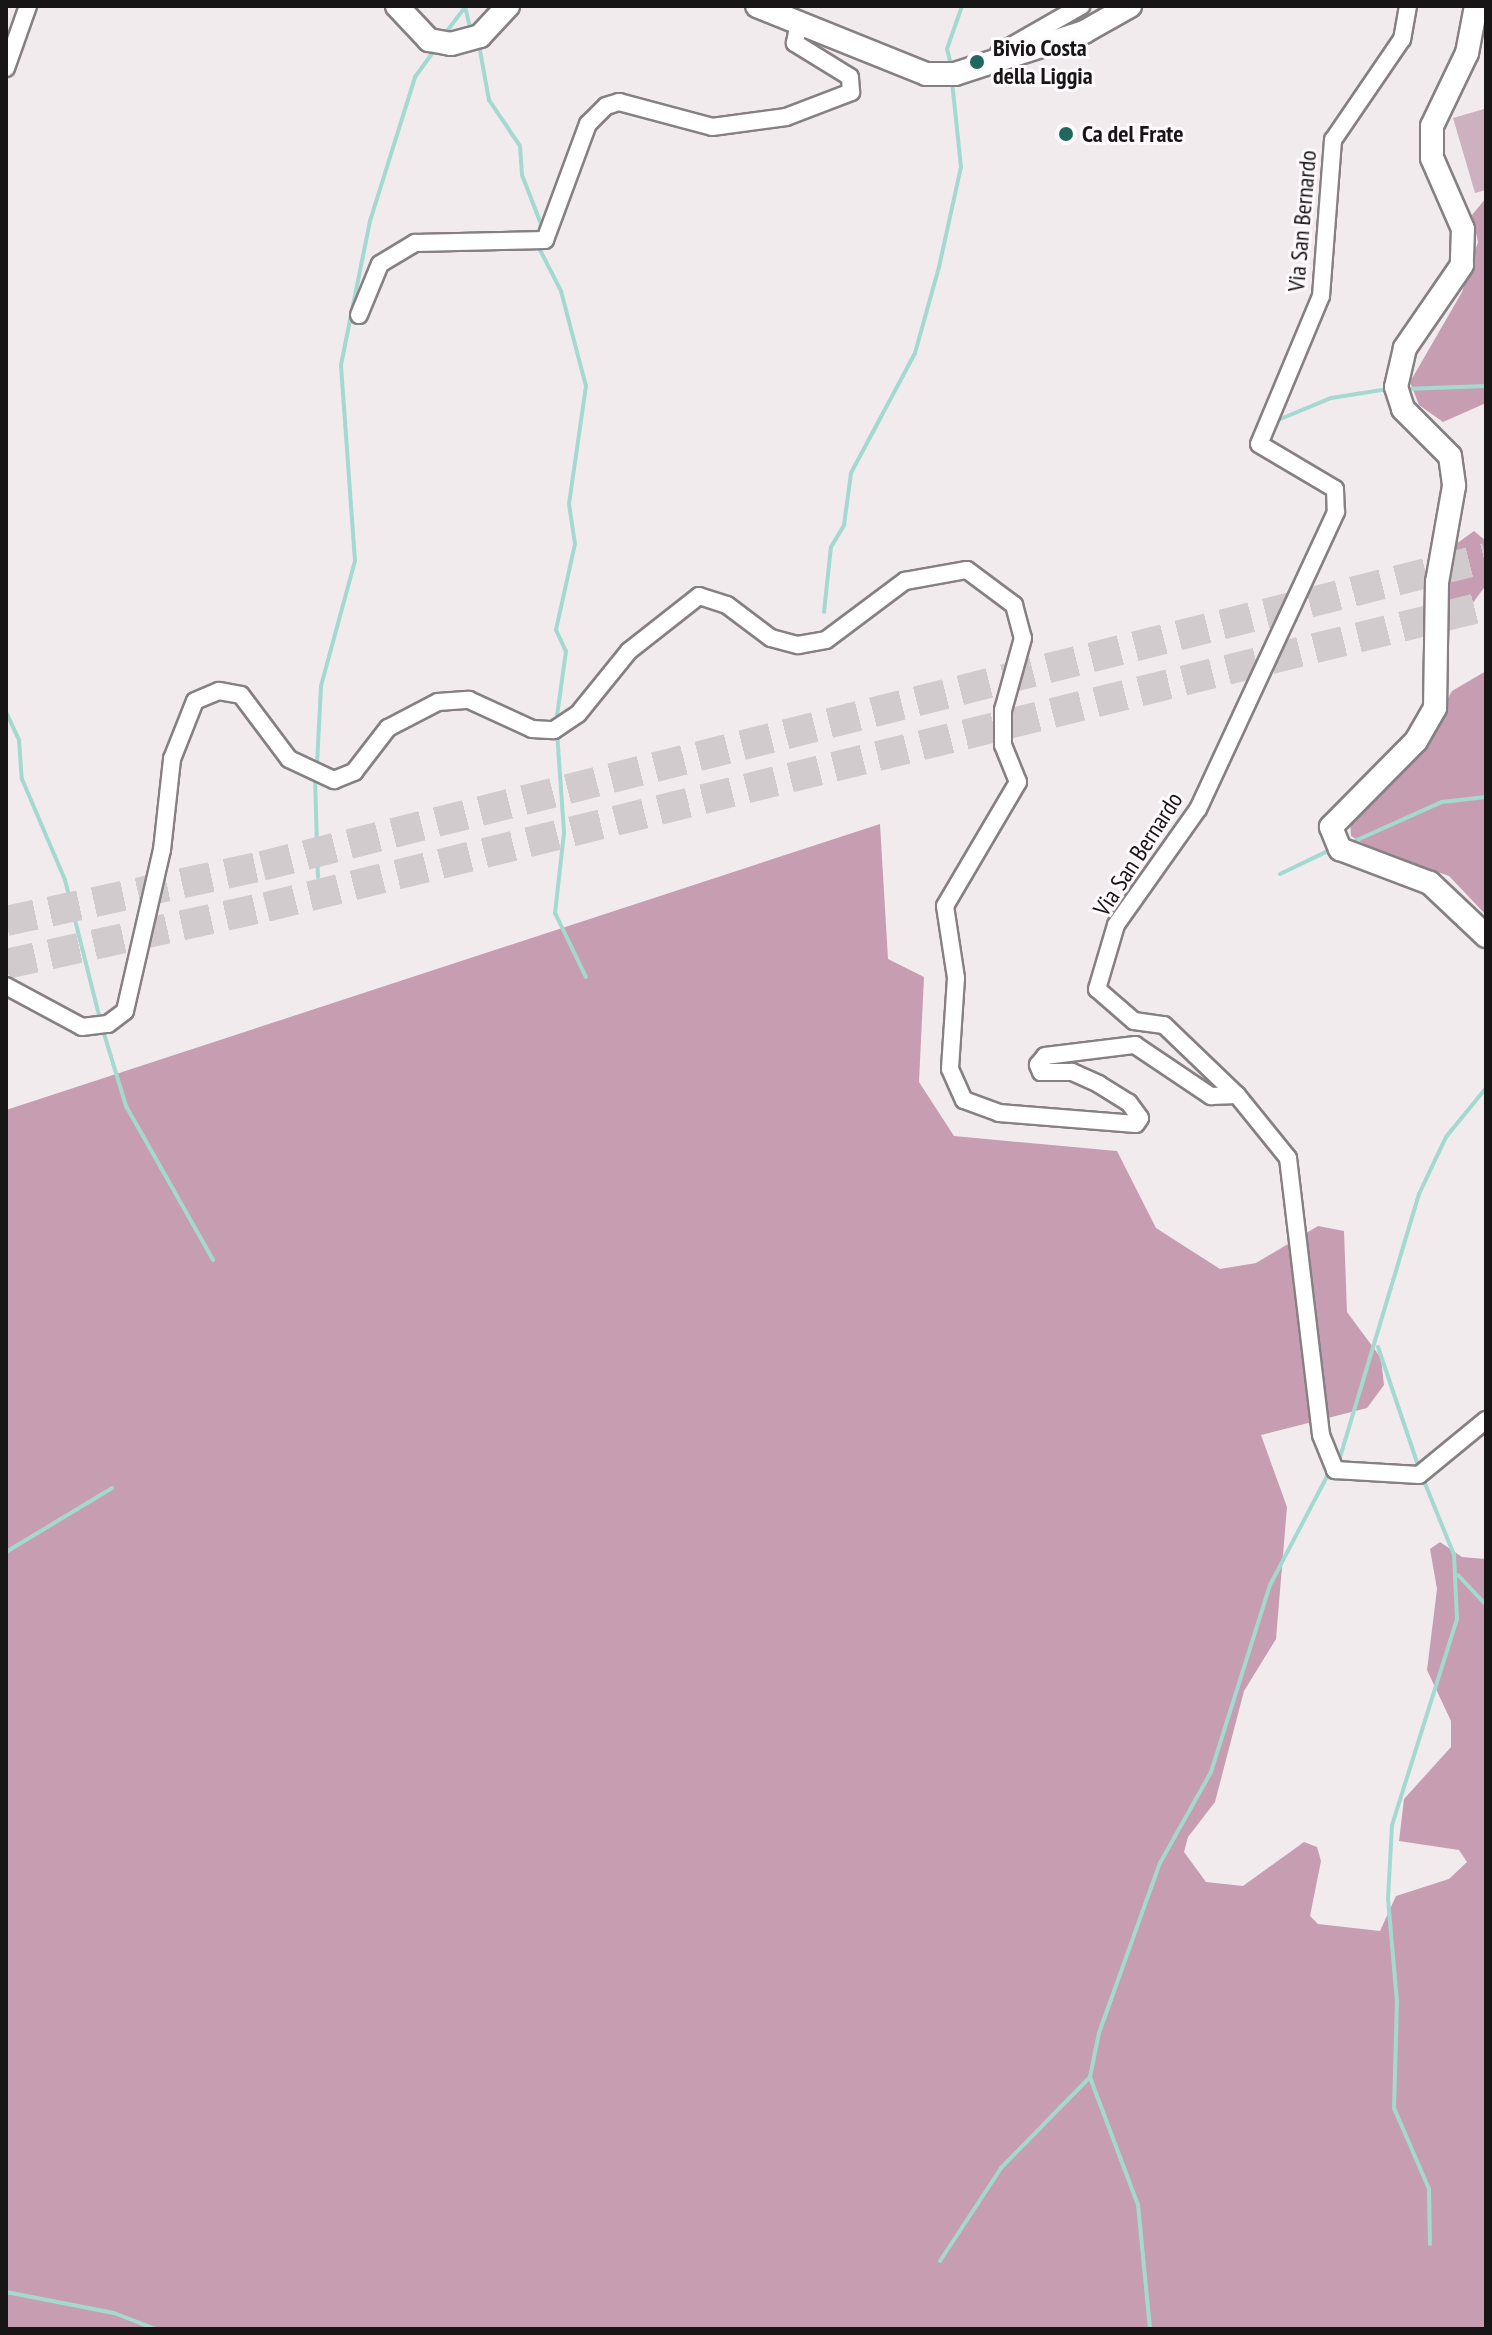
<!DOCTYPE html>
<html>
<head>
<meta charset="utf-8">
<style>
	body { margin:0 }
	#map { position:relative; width:1492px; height:2335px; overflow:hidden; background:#f2ebee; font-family:"PT Sans Narrow",sans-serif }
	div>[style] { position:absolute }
	.green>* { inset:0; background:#ceb1bf }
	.forest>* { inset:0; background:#c79db1 }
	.stream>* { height:4px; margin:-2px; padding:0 2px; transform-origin:2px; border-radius:2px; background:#a4d9d0 }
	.highway-tunnel>* { height:30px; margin-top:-15px; transform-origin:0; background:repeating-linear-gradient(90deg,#d1cbce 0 30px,transparent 0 45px) }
	.roads { filter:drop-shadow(2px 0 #868083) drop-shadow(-2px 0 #868083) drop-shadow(0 2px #868083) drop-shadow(0 -2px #868083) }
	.street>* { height:16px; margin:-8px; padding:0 8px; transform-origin:8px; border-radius:8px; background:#fff }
	.secondary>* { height:22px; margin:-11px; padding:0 11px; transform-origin:11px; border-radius:11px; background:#fff }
	.dots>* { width:22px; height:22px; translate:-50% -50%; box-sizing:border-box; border:4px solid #fef9fc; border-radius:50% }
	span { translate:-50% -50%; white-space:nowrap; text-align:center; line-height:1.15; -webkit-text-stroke:6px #fef9fc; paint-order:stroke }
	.poi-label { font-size:24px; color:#171516; font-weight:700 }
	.left { translate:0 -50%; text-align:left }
	.street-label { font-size:24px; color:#171516 }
	.frame { position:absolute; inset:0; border:8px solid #171516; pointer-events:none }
</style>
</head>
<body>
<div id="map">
	<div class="green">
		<i style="clip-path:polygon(1484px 109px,1486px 190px,1475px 193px,1453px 118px)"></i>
	</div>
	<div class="forest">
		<i style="clip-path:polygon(1486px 198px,1486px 403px,1443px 422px,1419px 405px,1410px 382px,1462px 292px,1478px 242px,1472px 215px)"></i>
		<i style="clip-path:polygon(1474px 531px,1486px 541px,1486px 585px,1456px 626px,1448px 625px,1452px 547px)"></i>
		<i style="clip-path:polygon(1486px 671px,1486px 915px,1449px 876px,1370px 848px,1351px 836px,1350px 821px,1421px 747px,1452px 691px)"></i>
		<i style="clip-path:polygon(880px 824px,888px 959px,924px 977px,919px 1082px,954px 1136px,1117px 1151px,1156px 1228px,1220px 1269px,1256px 1263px,1318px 1226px,1344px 1231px,1347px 1312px,1381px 1358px,1384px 1385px,1367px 1408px,1261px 1435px,1287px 1507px,1276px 1639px,1244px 1691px,1215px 1802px,1188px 1837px,1184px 1852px,1206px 1882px,1243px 1886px,1304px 1842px,1317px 1847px,1321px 1861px,1310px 1916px,1318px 1924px,1380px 1931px,1396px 1896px,1449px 1879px,1467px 1862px,1459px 1850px,1399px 1841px,1404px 1799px,1451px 1747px,1451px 1721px,1427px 1670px,1437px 1589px,1430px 1549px,1440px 1542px,1462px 1557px,1486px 1559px,1486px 2329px,6px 2329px,6px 1110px)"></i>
	</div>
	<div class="stream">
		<i style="left:465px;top:6px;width:26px;rotate:77deg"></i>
		<i style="left:444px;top:35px;width:34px;rotate:-53deg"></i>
		<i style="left:479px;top:45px;width:56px;rotate:79.7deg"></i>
		<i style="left:489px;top:100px;width:55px;rotate:56deg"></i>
		<i style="left:520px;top:146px;width:29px;rotate:86deg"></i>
		<i style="left:522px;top:175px;width:53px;rotate:68.8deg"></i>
		<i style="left:541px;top:224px;width:13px;rotate:103deg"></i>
		<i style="left:951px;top:65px;width:16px;rotate:-104deg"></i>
		<i style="left:947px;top:49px;width:46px;rotate:-70.8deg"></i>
		<i style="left:538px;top:246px;width:51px;rotate:62.9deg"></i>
		<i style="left:561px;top:291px;width:98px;rotate:75.3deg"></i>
		<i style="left:586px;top:386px;width:119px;rotate:98.2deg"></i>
		<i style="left:569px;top:504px;width:40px;rotate:81.5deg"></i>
		<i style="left:575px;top:544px;width:88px;rotate:102.5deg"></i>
		<i style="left:556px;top:630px;width:23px;rotate:65deg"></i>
		<i style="left:566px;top:651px;width:73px;rotate:97.9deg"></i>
		<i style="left:1404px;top:389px;width:82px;rotate:-2.1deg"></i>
		<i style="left:1278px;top:420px;width:57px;rotate:-22.5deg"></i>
		<i style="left:1331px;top:398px;width:58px;rotate:-9deg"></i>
		<i style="left:824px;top:612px;width:65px;rotate:-83.9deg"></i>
		<i style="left:831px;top:547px;width:26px;rotate:-59deg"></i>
		<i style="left:844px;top:525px;width:52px;rotate:-82.3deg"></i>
		<i style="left:851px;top:473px;width:136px;rotate:-61.9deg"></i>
		<i style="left:915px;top:353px;width:89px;rotate:-74.4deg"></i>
		<i style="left:939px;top:267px;width:102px;rotate:-77.6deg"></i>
		<i style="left:961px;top:167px;width:85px;rotate:-96deg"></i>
		<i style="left:6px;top:712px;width:31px;rotate:65deg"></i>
		<i style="left:19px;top:740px;width:39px;rotate:86deg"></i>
		<i style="left:22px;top:779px;width:110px;rotate:66.9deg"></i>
		<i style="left:65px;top:880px;width:143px;rotate:75.9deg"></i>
		<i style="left:557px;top:732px;width:101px;rotate:86deg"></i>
		<i style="left:564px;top:833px;width:81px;rotate:96.4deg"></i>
		<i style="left:555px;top:913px;width:71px;rotate:64.2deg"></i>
		<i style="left:317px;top:765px;width:79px;rotate:-87.1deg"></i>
		<i style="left:321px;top:686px;width:130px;rotate:-74.8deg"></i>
		<i style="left:355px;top:561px;width:196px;rotate:-94.1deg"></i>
		<i style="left:341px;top:365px;width:147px;rotate:-78.6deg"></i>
		<i style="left:370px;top:221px;width:151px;rotate:-72.6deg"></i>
		<i style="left:415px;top:77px;width:34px;rotate:-54deg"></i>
		<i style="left:315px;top:778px;width:99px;rotate:88.3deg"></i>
		<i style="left:1348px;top:844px;width:103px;rotate:-24.1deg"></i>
		<i style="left:1442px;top:802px;width:44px;rotate:-6.5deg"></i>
		<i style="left:1280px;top:874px;width:58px;rotate:-25.7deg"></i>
		<i style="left:102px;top:1027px;width:83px;rotate:73.1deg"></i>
		<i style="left:126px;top:1106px;width:177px;rotate:60.5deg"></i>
		<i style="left:1378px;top:1347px;width:128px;rotate:71.3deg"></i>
		<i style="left:1338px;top:1464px;width:282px;rotate:-73.3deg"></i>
		<i style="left:1419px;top:1194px;width:63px;rotate:-64.7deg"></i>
		<i style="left:1446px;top:1137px;width:63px;rotate:-50.8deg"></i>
		<i style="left:1422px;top:1476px;width:85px;rotate:67.9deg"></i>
		<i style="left:1454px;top:1555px;width:64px;rotate:87.3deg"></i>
		<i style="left:1457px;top:1619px;width:216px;rotate:107.5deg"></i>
		<i style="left:1392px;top:1825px;width:74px;rotate:93.1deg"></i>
		<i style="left:1388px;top:1899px;width:102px;rotate:85deg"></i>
		<i style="left:1397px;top:2001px;width:107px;rotate:91.6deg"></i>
		<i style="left:1394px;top:2108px;width:88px;rotate:66.6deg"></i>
		<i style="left:1429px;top:2189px;width:55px;rotate:89deg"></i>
		<i style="left:6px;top:1552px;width:124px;rotate:-31.1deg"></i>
		<i style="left:1458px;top:1575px;width:41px;rotate:47deg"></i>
		<i style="left:940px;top:2261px;width:111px;rotate:-56.7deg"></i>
		<i style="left:1001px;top:2168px;width:126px;rotate:-45.6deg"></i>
		<i style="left:6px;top:2292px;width:110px;rotate:11deg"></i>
		<i style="left:114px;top:2313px;width:44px;rotate:21.3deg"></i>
		<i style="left:1150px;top:2329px;width:125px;rotate:-95.5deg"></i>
		<i style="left:1138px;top:2205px;width:137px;rotate:-110.6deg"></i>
		<i style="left:1090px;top:2077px;width:45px;rotate:-78.4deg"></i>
		<i style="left:1099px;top:2033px;width:181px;rotate:-70.3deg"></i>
		<i style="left:1160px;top:1863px;width:104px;rotate:-60.7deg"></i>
		<i style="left:1211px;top:1772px;width:196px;rotate:-72.5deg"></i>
		<i style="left:1270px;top:1585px;width:131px;rotate:-62.3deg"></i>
	</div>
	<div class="highway-tunnel">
		<i style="left:6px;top:921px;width:262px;rotate:-12.1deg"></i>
		<i style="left:262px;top:866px;width:1262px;rotate:-14.12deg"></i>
		<i style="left:6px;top:964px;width:266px;rotate:-12.4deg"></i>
		<i style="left:266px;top:907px;width:1257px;rotate:-13.86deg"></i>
	</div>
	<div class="roads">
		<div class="street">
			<i style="left:1408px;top:6px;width:34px;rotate:100deg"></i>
			<i style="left:1402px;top:39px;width:122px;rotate:124.3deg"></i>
			<i style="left:1333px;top:140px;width:156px;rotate:94.4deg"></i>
			<i style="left:1321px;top:296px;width:160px;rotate:112.7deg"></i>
			<i style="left:1259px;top:444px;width:88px;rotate:30.6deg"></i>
			<i style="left:1335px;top:489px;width:23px;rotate:88deg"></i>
			<i style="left:1336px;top:512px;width:327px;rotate:114.9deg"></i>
			<i style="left:1198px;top:809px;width:142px;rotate:125.3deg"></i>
			<i style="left:1116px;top:925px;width:67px;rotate:106.5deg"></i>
			<i style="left:1097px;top:989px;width:49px;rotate:40.9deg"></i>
			<i style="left:1134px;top:1021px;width:30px;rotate:8deg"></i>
			<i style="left:1164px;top:1025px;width:101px;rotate:43.8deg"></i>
			<i style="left:1237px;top:1095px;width:81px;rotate:51deg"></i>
			<i style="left:1288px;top:1158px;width:279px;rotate:83.2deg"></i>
			<i style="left:1321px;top:1435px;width:38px;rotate:68deg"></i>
			<i style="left:1335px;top:1470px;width:84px;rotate:3.4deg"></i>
			<i style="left:1419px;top:1475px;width:87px;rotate:-39.4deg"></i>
			<i style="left:999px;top:53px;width:95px;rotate:-29.8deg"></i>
			<i style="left:6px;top:68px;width:66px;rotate:-70.5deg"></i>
			<i style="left:359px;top:315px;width:55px;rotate:-67.6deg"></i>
			<i style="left:380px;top:264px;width:41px;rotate:-31deg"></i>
			<i style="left:415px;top:243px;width:130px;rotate:-1.3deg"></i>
			<i style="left:545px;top:240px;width:124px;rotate:-69.7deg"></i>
			<i style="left:588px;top:124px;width:25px;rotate:-45deg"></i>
			<i style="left:606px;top:106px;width:14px;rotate:-17deg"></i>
			<i style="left:619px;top:102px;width:96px;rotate:15deg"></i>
			<i style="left:712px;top:127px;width:75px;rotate:-7.7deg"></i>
			<i style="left:786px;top:117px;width:70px;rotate:-21deg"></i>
			<i style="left:851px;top:92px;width:15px;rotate:-94deg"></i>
			<i style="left:850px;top:77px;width:65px;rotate:-148.3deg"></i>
			<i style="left:795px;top:43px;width:20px;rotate:-79deg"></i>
			<i style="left:6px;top:986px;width:86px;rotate:28.3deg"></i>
			<i style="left:82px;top:1027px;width:26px;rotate:-7deg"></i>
			<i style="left:108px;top:1024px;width:21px;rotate:-37deg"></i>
			<i style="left:125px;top:1011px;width:165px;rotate:-77.1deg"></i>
			<i style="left:162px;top:850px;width:92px;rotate:-83.7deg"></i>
			<i style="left:172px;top:759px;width:62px;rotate:-68.4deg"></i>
			<i style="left:195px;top:701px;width:26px;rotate:-23deg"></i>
			<i style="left:219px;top:691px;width:22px;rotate:10deg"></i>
			<i style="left:241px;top:695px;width:80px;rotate:53.1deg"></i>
			<i style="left:289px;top:759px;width:50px;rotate:25deg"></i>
			<i style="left:334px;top:780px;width:22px;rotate:-22deg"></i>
			<i style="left:354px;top:772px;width:56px;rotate:-52.3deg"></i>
			<i style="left:388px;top:728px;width:56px;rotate:-27.5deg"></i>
			<i style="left:438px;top:702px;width:31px;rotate:-4deg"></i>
			<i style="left:469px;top:700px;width:69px;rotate:24.7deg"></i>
			<i style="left:532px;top:729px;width:22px;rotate:3deg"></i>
			<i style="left:554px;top:730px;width:29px;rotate:-34deg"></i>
			<i style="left:578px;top:714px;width:81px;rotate:-51deg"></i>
			<i style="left:629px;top:651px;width:89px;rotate:-38.2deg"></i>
			<i style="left:699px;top:596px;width:29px;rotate:18deg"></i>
			<i style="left:727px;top:605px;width:55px;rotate:36.9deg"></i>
			<i style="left:771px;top:638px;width:28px;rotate:15deg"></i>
			<i style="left:798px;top:645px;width:28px;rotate:-10deg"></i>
			<i style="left:826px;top:640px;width:99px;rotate:-36.8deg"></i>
			<i style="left:905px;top:581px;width:63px;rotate:-10.1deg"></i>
			<i style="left:967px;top:570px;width:59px;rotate:36.7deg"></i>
			<i style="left:1014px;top:605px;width:34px;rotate:75deg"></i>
			<i style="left:1023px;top:638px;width:75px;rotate:105.5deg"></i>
			<i style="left:1003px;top:710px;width:35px;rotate:90deg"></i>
			<i style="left:1003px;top:745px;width:40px;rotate:68deg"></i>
			<i style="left:1018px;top:782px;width:144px;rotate:120.5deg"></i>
			<i style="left:945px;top:906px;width:73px;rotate:81.3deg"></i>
			<i style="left:956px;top:978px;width:91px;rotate:93.8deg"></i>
			<i style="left:950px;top:1069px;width:34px;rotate:66deg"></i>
			<i style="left:964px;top:1100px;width:37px;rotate:20deg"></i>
			<i style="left:999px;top:1113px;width:137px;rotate:4.6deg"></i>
			<i style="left:1136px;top:1124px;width:7px;rotate:-56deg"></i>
			<i style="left:1140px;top:1118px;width:19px;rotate:-126deg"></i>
			<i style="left:1129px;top:1103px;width:36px;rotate:-148deg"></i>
			<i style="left:1099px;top:1084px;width:30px;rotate:-156deg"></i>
			<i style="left:1072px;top:1072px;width:31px;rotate:180deg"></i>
			<i style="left:1041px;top:1072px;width:8px;rotate:-113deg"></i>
			<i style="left:1038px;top:1065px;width:11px;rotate:-52deg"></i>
			<i style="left:1045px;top:1056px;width:91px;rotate:-7deg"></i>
			<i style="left:1135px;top:1045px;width:92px;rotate:33.9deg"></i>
			<i style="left:1211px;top:1096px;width:26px;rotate:-2deg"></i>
		</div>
		<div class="secondary">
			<i style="left:397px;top:6px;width:47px;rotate:46.7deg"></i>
			<i style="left:429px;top:40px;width:22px;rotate:10deg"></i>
			<i style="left:451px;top:44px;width:30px;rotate:-15deg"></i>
			<i style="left:480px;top:36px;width:41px;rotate:-47deg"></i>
			<i style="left:757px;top:6px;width:182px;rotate:21.9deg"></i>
			<i style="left:926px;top:74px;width:29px"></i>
			<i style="left:955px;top:74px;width:136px;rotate:-18deg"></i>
			<i style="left:1084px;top:32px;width:53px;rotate:-29.5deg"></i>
			<i style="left:1476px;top:6px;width:48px;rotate:100.8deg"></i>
			<i style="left:1467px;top:53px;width:81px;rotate:115.6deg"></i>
			<i style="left:1432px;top:126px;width:32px;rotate:90deg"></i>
			<i style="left:1432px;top:158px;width:77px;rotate:66.4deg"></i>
			<i style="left:1463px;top:229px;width:36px;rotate:92deg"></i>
			<i style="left:1462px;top:265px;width:101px;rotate:124.5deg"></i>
			<i style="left:1405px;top:348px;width:40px;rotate:103deg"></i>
			<i style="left:1396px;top:387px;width:23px;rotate:72deg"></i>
			<i style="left:1403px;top:409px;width:66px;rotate:45deg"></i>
			<i style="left:1450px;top:456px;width:30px;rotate:82deg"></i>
			<i style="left:1454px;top:486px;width:97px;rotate:100deg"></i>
			<i style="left:1437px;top:582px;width:126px;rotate:90.9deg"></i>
			<i style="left:1435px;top:708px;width:38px;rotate:120deg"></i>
			<i style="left:1416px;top:741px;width:121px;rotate:134.7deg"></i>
			<i style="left:1331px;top:827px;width:24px;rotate:68deg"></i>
			<i style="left:1340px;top:849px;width:96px;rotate:20.7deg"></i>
			<i style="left:1430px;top:883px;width:77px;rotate:43.4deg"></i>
		</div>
	</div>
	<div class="dots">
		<i style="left:977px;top:62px;background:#1f685e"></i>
		<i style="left:1066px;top:134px;background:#1f685e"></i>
	</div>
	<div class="poi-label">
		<span class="left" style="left:993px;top:62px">Bivio Costa<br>della Liggia</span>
		<span class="left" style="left:1082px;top:134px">Ca del Frate</span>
	</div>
	<div class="street-label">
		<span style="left:1302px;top:221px;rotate:-85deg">Via San Bernardo</span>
		<span style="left:1138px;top:854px;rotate:-57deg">Via San Bernardo</span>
	</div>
	<div class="frame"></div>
</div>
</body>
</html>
